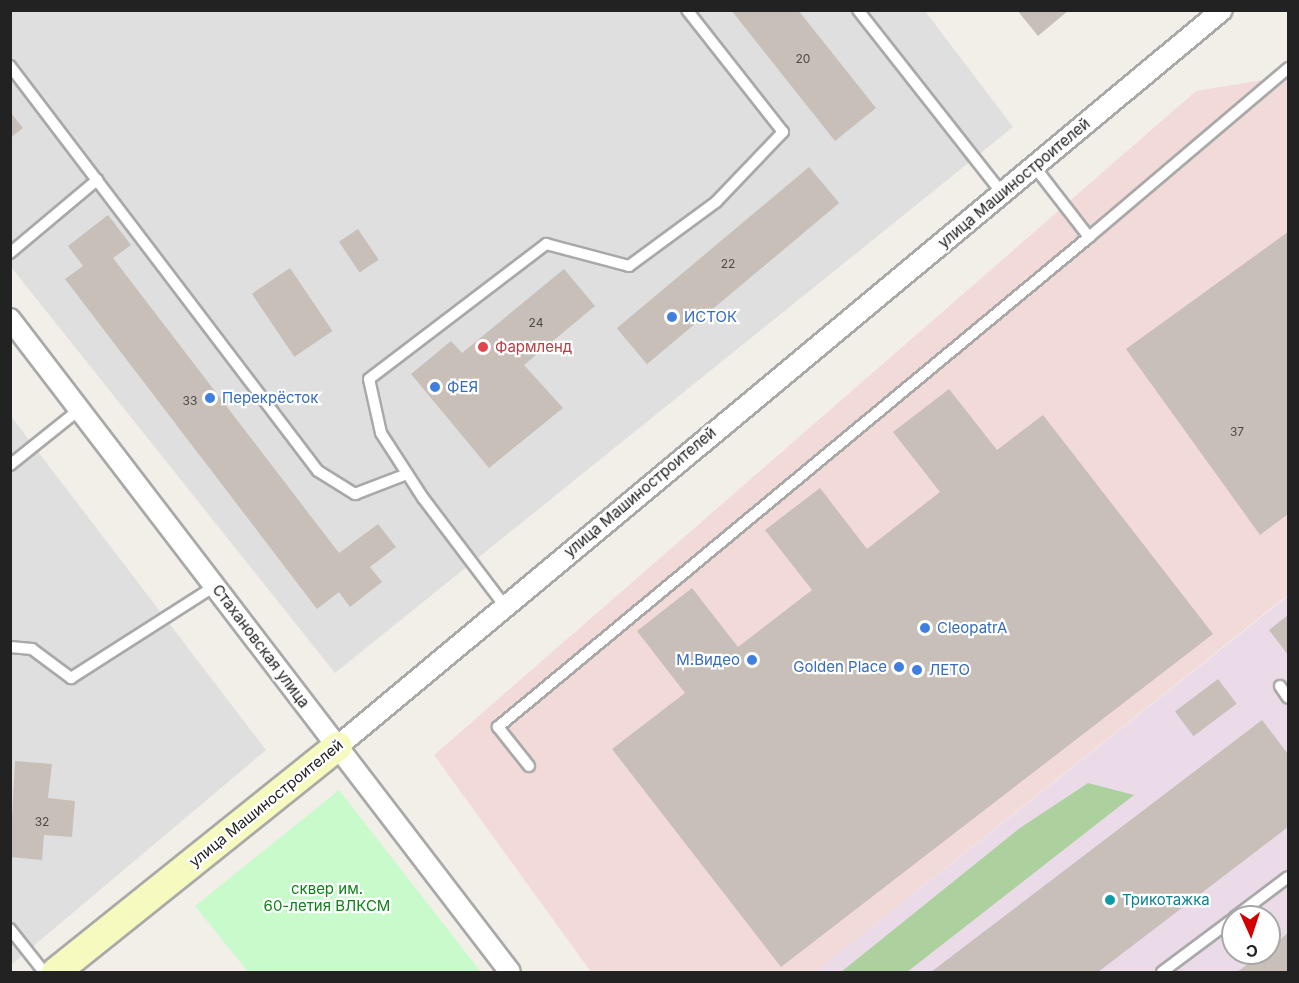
<!DOCTYPE html>
<html>
<head>
<meta charset="utf-8">
<style>
	body { margin:0 }
	#map { position:relative; width:1299px; height:983px; overflow:hidden; background:#f2efe9; font-family:Inter,sans-serif }
	div>[style] { position:absolute }
	.residential>* { inset:0; background:#e0dfdf }
	.commercial>* { inset:0; background:#f2dad9 }
	.industrial>* { inset:0; background:#ebdbe8 }
	.forest>* { inset:0; background:#add19e }
	.park>* { inset:0; background:#c8facc }
	.building>* { inset:0; background:#c7bfb8; transform-origin:0 0 }
	.roads { filter:drop-shadow(2px 0 #a9a9a9) drop-shadow(-2px 0 #a9a9a9) drop-shadow(0 2px #a9a9a9) drop-shadow(0 -2px #a9a9a9) }
	.lane>* { height:10px; margin:-5px; padding:0 5px; transform-origin:5px; border-radius:5px; background:#fff }
	.street>* { height:20px; margin:-10px; padding:0 10px; transform-origin:10px; border-radius:10px; background:#fff }
	.secondary>* { height:28px; margin:-14px; padding:0 14px; transform-origin:14px; border-radius:14px; background:#f7fabf }
	.dots>* { width:16px; height:16px; translate:-50% -50%; box-sizing:border-box; border:3px solid #fff; border-radius:50% }
	span { translate:-50% -50%; white-space:nowrap; text-align:center; line-height:1.15; -webkit-text-stroke:4.5px #fff; paint-order:stroke }
	.number-label { font-size:12px; color:#4b4948 }
	.number-label span { -webkit-text-stroke-width:0 }
	.street-label { font-size:15px; color:#222 }
	.shop-label { font-size:15px; color:#366cbe }
	.left { translate:0 -50%; text-align:left }
	.right { translate:-100% -50%; text-align:right }
	.health-label { font-size:15px; color:#be3a42 }
	.park-label { font-size:15px; color:#0c8416 }
	.culture-label { font-size:15px; color:#0d838f }
	.frame { position:absolute; inset:0; border:12px solid #222; pointer-events:none }
	.north { position:absolute; left:1221px; top:905px; width:60px; height:60px; box-sizing:border-box; background:#fff; border:2px solid #a7a7a7; border-radius:50%; rotate:177deg; font-size:16px; font-weight:700; line-height:24px; text-align:center; color:#222 }
	.north::after { content:''; display:block; margin:auto; width:21px; height:27px; background:#d40000; clip-path:polygon(50% 0,100% 100%,50% 72%,0 100%) }
</style>
</head>
<body>
<div id="map">
	<div class="residential">
		<i style="clip-path:polygon(11px 11px,925px 11px,1013px 127px,335px 673px,11px 267px)"></i>
		<i style="clip-path:polygon(10px 415px,266px 750px,11px 965px,10px 965px)"></i>
	</div>
	<div class="commercial">
		<i style="clip-path:polygon(1288px 76px,1288px 595px,815px 972px,591px 972px,434px 755px,1196px 91px)"></i>
	</div>
	<div class="industrial">
		<i style="clip-path:polygon(evenodd,1288px 595px,1288px 972px,815px 972px,1288px 596px,1288px 595px,1233px 917px,1269px 917px,1269px 953px,1233px 953px,1233px 917px)"></i>
	</div>
	<div class="forest">
		<i style="clip-path:polygon(1088px 783px,1134px 795px,907px 972px,841px 972px,1020px 828px)"></i>
	</div>
	<div class="park">
		<i style="clip-path:polygon(339px 790px,481px 972px,248px 972px,195px 906px)"></i>
	</div>
	<div class="building">
		<i style="clip-path:polygon(731px 10px,798px 10px,876px 108px,835px 141px)"></i>
		<i style="clip-path:polygon(1017px 10px,1069px 10px,1038px 36px)"></i>
		<i style="clip-path:polygon(10px 112px,23px 128px,10px 138px)"></i>
		<i style="left:809px;top:167px;width:47px;height:251px;rotate:50deg"></i>
		<i style="clip-path:polygon(108px 215px,131px 245px,113px 258px,339px 553px,378px 524px,396px 547px,370px 567px,382px 582px,350px 607px,339px 592px,317px 609px,65px 279px,83px 266px,68px 246px)"></i>
		<i style="left:358px;top:229px;width:37px;height:23px;rotate:56deg"></i>
		<i style="clip-path:polygon(1288px 232px,1288px 514px,1260px 535px,1126px 349px)"></i>
		<i style="left:290px;top:268px;width:76px;height:46px;rotate:56deg"></i>
		<i style="clip-path:polygon(564px 269px,595px 306px,524px 365px,563px 408px,489px 468px,411px 374px,451px 341px,462px 353px)"></i>
		<i style="clip-path:polygon(949px 389px,997px 450px,1043px 415px,1213px 634px,781px 967px,612px 749px,685px 693px,637px 631px,692px 588px,738px 647px,812px 590px,765px 530px,820px 488px,867px 549px,940px 492px,893px 432px)"></i>
		<i style="clip-path:polygon(1288px 615px,1288px 655px,1269px 630px)"></i>
		<i style="left:1218px;top:679px;width:31px;height:54px;rotate:53deg"></i>
		<i style="clip-path:polygon(1262px 720px,1288px 754px,1288px 827px,1098px 972px,931px 972px)"></i>
		<i style="clip-path:polygon(15px 761px,52px 764px,48px 798px,75px 801px,72px 837px,44px 835px,42px 860px,10px 857px)"></i>
		<i style="clip-path:polygon(1288px 933px,1288px 972px,1237px 972px,1263px 953px,1269px 953px,1269px 948px)"></i>
	</div>
	<div class="roads">
		<div class="lane">
			<i style="left:858px;top:10px;width:233px;rotate:51.8deg"></i>
			<i style="left:10px;top:66px;width:509px;rotate:52.75deg"></i>
			<i style="left:318px;top:471px;width:44px;rotate:31.9deg"></i>
			<i style="left:355px;top:494px;width:56px;rotate:-21deg"></i>
			<i style="left:1089px;top:237px;width:261px;rotate:-40.3deg"></i>
			<i style="left:10px;top:253px;width:114px;rotate:-40deg"></i>
			<i style="left:10px;top:465px;width:90px;rotate:-38.7deg"></i>
			<i style="left:504px;top:605px;width:134px;rotate:-127.1deg"></i>
			<i style="left:423px;top:498px;width:77px;rotate:-122.9deg"></i>
			<i style="left:381px;top:433px;width:55px;rotate:-102.5deg"></i>
			<i style="left:369px;top:379px;width:223px;rotate:-37.3deg"></i>
			<i style="left:546px;top:244px;width:86px;rotate:14.8deg"></i>
			<i style="left:629px;top:266px;width:108px;rotate:-36.3deg"></i>
			<i style="left:716px;top:202px;width:97px;rotate:-46.3deg"></i>
			<i style="left:783px;top:132px;width:155px;rotate:-128.2deg"></i>
			<i style="left:10px;top:647px;width:22px;rotate:5deg"></i>
			<i style="left:32px;top:649px;width:49px;rotate:36.6deg"></i>
			<i style="left:71px;top:678px;width:171px;rotate:-32.6deg"></i>
			<i style="left:1280px;top:686px;width:14px;rotate:56deg"></i>
			<i style="left:529px;top:766px;width:50px;rotate:-128.5deg"></i>
			<i style="left:498px;top:727px;width:768px;rotate:-39.66deg"></i>
			<i style="left:1089px;top:237px;width:90px;rotate:-127.8deg"></i>
			<i style="left:1235px;top:917px;width:66px;rotate:-37deg"></i>
			<i style="left:10px;top:929px;width:55px;rotate:51.7deg"></i>
			<i style="left:1162px;top:972px;width:89px;rotate:-36.7deg"></i>
		</div>
		<div class="street">
			<i style="left:10px;top:319px;width:822px;rotate:52.56deg"></i>
			<i style="left:338px;top:746px;width:1150px;rotate:-39.78deg"></i>
		</div>
		<div class="secondary">
			<i style="left:56px;top:972px;width:361px;rotate:-38.7deg"></i>
		</div>
	</div>
	<div class="dots">
		<i style="left:672px;top:317px;background:#3f7fe0"></i>
		<i style="left:483px;top:347px;background:#e0444e"></i>
		<i style="left:435px;top:387px;background:#3f7fe0"></i>
		<i style="left:210px;top:398px;background:#3f7fe0"></i>
		<i style="left:925px;top:628px;background:#3f7fe0"></i>
		<i style="left:752px;top:660px;background:#3f7fe0"></i>
		<i style="left:899px;top:667px;background:#3f7fe0"></i>
		<i style="left:917px;top:670px;background:#3f7fe0"></i>
		<i style="left:1110px;top:900px;background:#0f9aa8"></i>
	</div>
	<div class="number-label">
		<span style="left:803px;top:59px">20</span>
		<span style="left:728px;top:264px">22</span>
		<span style="left:536px;top:323px">24</span>
		<span style="left:190px;top:401px">33</span>
		<span style="left:1237px;top:432px">37</span>
		<span style="left:42px;top:822px">32</span>
	</div>
	<div class="street-label">
		<span style="left:1014px;top:183px;rotate:-40deg">улица Машиностроителей</span>
		<span style="left:640px;top:492px;rotate:-40deg">улица Машиностроителей</span>
		<span style="left:261px;top:646px;rotate:53deg">Стахановская улица</span>
		<span style="left:266px;top:803px;rotate:-39deg">улица Машиностроителей</span>
	</div>
	<div class="shop-label">
		<span class="left" style="left:684px;top:317px">ИСТОК</span>
		<span class="left" style="left:447px;top:387px">ФЕЯ</span>
		<span class="left" style="left:222px;top:398px">Перекрёсток</span>
		<span class="left" style="left:937px;top:628px">CleopatrA</span>
		<span class="right" style="left:740px;top:660px">М.Видео</span>
		<span class="right" style="left:887px;top:667px">Golden Place</span>
		<span class="left" style="left:929px;top:670px">ЛЕТО</span>
	</div>
	<div class="health-label">
		<span class="left" style="left:495px;top:347px">Фармленд</span>
	</div>
	<div class="park-label">
		<span style="left:327px;top:897px">сквер им.<br>60-летия ВЛКСМ</span>
	</div>
	<div class="culture-label">
		<span class="left" style="left:1122px;top:900px">Трикотажка</span>
	</div>
	<div class="frame"></div>
	<div class="north">С</div>
</div>
</body>
</html>
